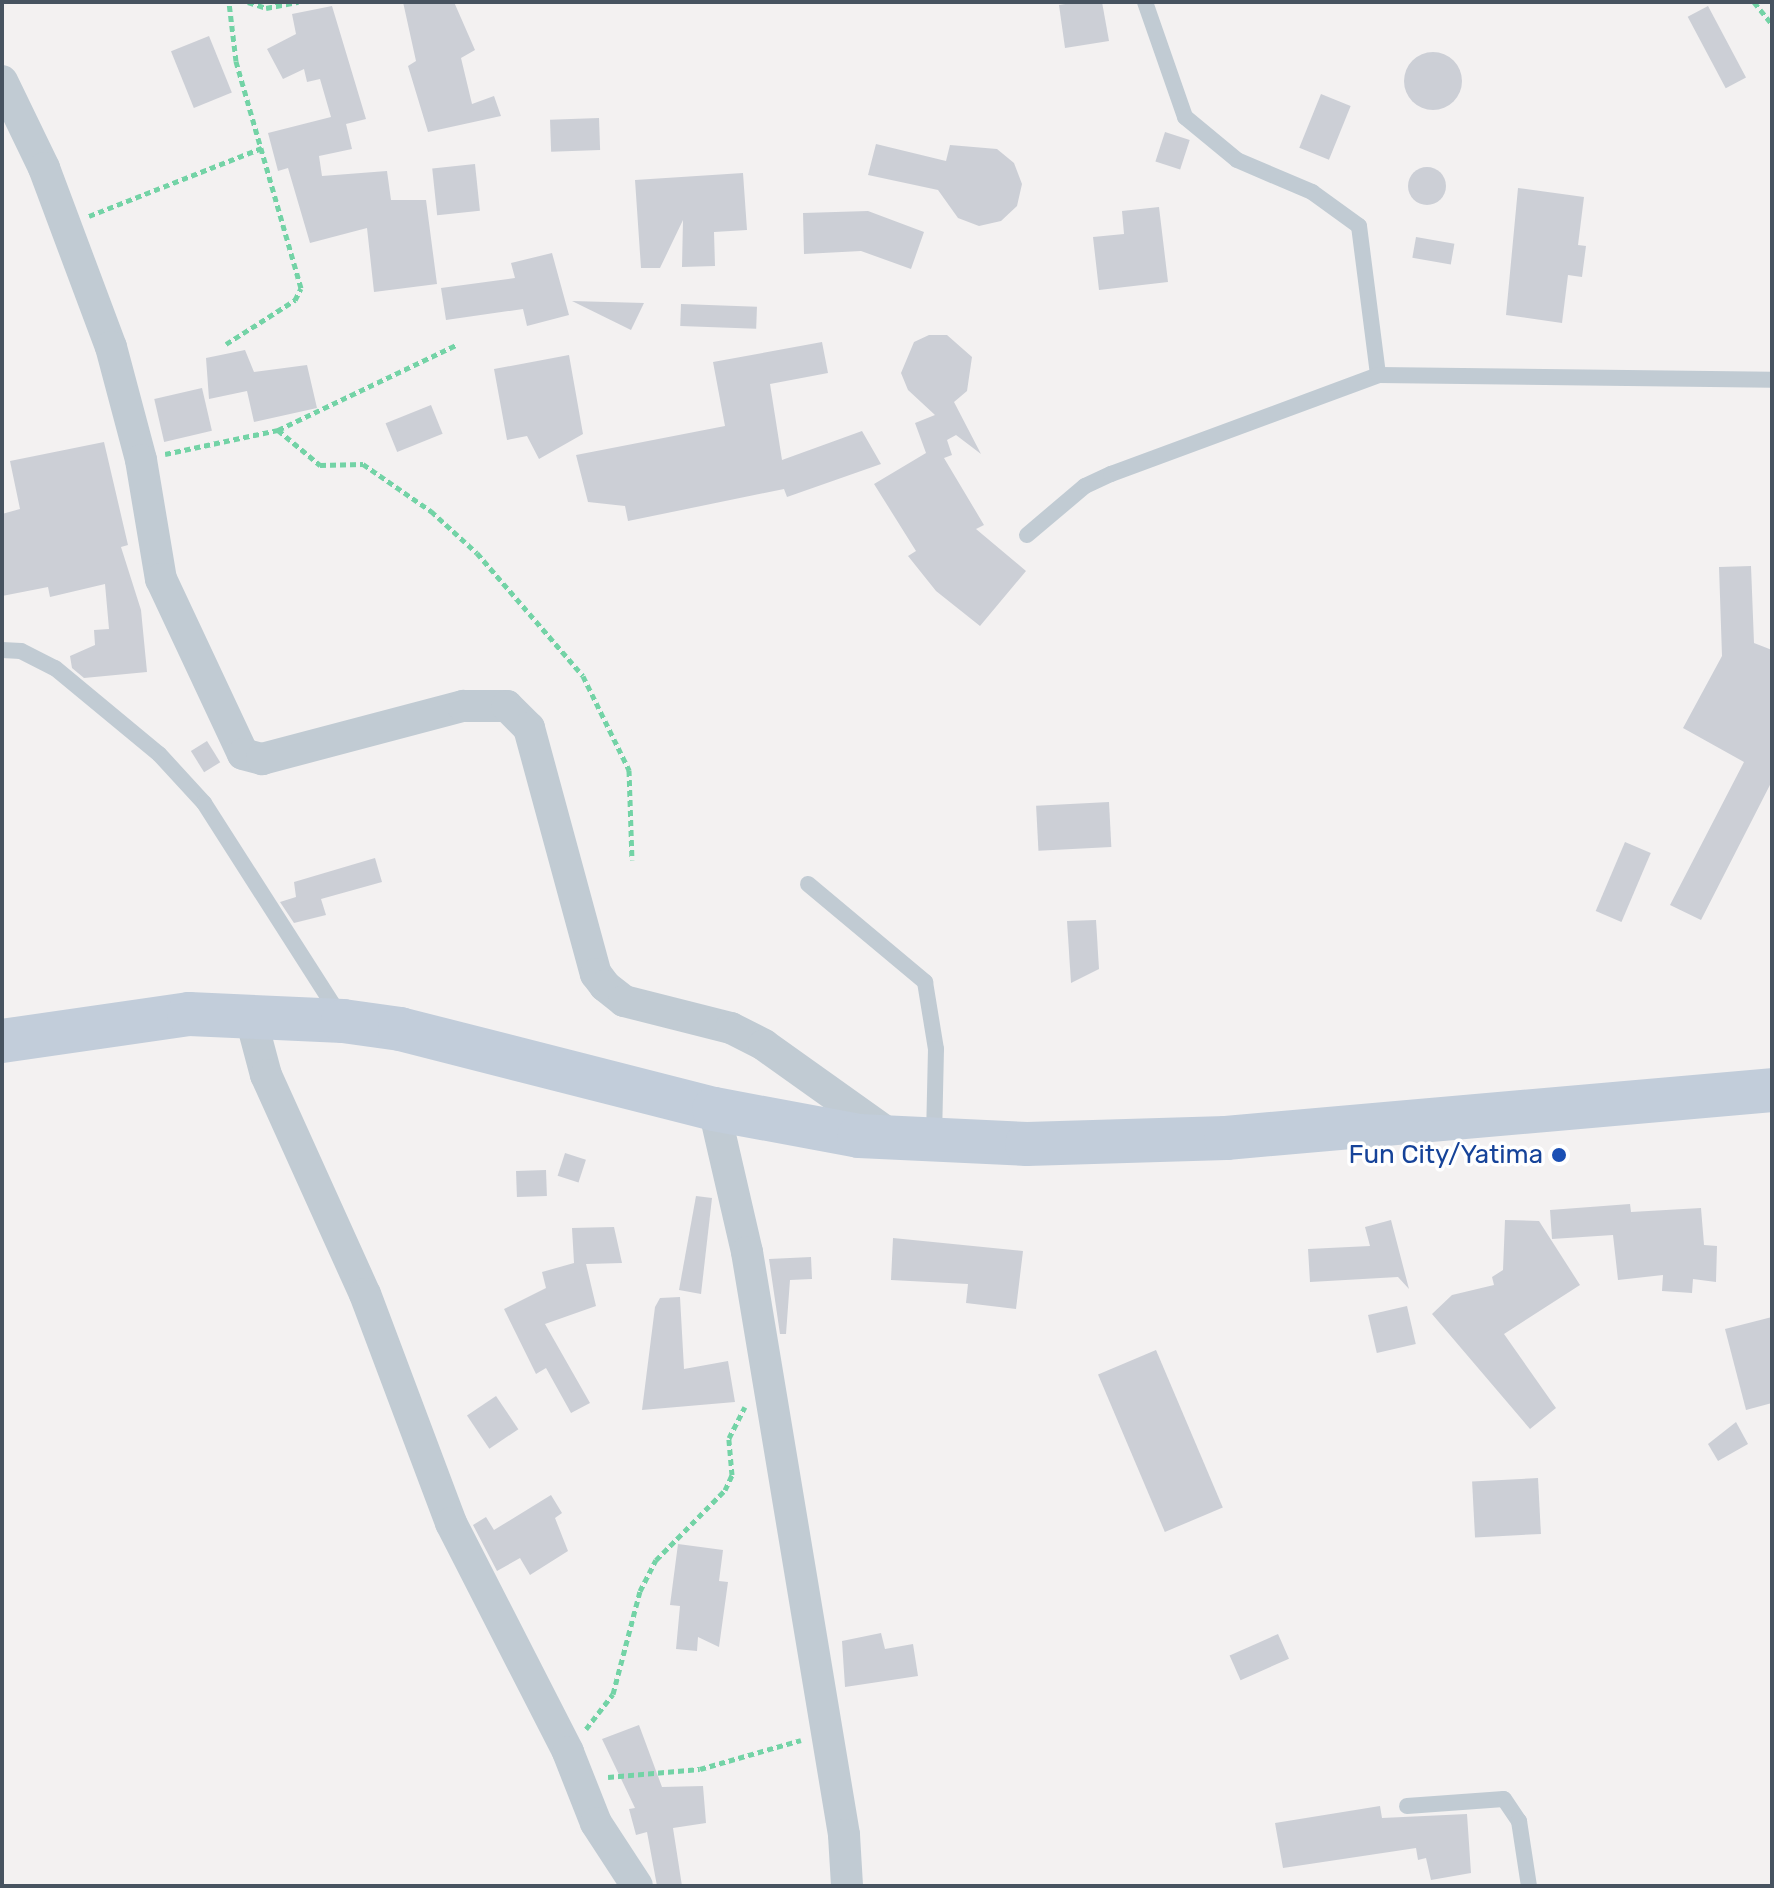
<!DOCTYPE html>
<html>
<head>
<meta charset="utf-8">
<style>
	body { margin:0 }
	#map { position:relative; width:1774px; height:1888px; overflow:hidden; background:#f3f1f1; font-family:Rubik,sans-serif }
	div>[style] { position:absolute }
	.building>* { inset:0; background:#cccfd6; transform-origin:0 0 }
	.round { border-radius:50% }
	.path>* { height:5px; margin-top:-2.5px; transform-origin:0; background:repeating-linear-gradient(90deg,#73d3a6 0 6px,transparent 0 10px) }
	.lane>* { height:16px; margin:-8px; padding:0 8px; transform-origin:8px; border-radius:8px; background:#c1cbd3 }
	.street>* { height:32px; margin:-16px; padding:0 16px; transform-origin:16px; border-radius:16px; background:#c1cbd3 }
	.secondary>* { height:44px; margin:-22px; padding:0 22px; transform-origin:22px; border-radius:22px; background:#c2cdda }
	.dots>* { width:22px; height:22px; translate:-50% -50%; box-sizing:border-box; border:4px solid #fff; border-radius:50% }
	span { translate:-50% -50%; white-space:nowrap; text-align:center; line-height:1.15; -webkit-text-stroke:7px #fff; paint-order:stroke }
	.transit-label { font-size:26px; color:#164399 }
	.right { translate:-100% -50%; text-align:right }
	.frame { position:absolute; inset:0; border:4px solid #475360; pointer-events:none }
</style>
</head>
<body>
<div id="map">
	<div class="building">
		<i style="clip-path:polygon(403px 2px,454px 2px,475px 50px,461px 58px,472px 104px,494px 96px,501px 116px,428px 132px,408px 66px,416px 61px)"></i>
		<i style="clip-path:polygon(1078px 2px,1102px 2px,1109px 41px,1065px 48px,1059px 5px)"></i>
		<i style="clip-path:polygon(332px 6px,366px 119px,346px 124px,352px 149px,319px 156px,322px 176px,387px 171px,391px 200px,426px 200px,437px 284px,374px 292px,367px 228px,310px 243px,288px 168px,278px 171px,268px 133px,331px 117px,320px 79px,307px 82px,304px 69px,283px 79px,267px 49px,296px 34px,292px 14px)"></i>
		<i style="left:1708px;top:6px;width:81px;height:23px;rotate:62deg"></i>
		<i style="left:209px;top:36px;width:61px;height:41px;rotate:68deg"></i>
		<i class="round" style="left:1404px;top:52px;width:58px;height:58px"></i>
		<i style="left:1321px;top:94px;width:32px;height:58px;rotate:22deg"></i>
		<i style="left:599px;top:118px;width:32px;height:49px;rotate:88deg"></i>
		<i style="left:1165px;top:132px;width:26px;height:31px;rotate:18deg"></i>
		<i style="clip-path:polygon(876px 144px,946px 161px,950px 145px,997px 149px,1014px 163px,1022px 184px,1017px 206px,1001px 221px,979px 226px,958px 218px,938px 190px,868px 175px)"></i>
		<i style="left:475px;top:164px;width:47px;height:43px;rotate:84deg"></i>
		<i class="round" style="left:1408px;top:167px;width:38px;height:38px"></i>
		<i style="clip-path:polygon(743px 173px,747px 230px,714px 232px,715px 266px,682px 267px,683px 220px,660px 268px,641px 268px,635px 180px)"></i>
		<i style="clip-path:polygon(1518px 188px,1584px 197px,1578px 245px,1586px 246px,1582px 277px,1568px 275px,1562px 323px,1506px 315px)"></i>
		<i style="clip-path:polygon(1159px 207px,1168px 282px,1099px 290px,1093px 237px,1124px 234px,1122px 211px)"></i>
		<i style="clip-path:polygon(868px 211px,924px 232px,911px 269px,861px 251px,804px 254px,803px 213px)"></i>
		<i style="left:1416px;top:237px;width:39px;height:21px;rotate:10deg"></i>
		<i style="clip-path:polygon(552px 253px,569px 315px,527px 326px,523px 309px,446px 320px,441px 288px,515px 278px,511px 263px)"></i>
		<i style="clip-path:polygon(572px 301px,644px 303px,631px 330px)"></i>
		<i style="left:681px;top:304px;width:76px;height:22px;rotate:2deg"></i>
		<i style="clip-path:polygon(929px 335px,947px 335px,972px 357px,967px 391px,954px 402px,981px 454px,956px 435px,947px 440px,952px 455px,944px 458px,984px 525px,976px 529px,1026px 571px,980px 626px,936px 591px,908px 556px,916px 551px,874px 484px,926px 453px,915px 423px,935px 415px,908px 390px,901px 373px,914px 342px)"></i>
		<i style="clip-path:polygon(822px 342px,828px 373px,770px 384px,782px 460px,862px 431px,881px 464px,787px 497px,784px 489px,628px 521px,625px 506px,588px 502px,576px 455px,725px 426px,713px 362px)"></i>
		<i style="clip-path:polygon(245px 350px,254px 372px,307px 365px,317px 408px,254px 422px,247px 391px,209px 399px,206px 358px)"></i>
		<i style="clip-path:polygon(569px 355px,583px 434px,539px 459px,527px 436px,507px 440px,494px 369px)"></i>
		<i style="left:202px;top:388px;width:44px;height:49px;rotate:77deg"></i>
		<i style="left:431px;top:405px;width:31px;height:49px;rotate:68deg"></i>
		<i style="clip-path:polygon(104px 442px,128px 545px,121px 547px,141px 610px,147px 672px,84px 678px,72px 668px,70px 656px,95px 645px,94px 630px,109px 629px,105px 584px,50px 597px,48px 587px,2px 596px,2px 514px,20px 509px,10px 461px)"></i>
		<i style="clip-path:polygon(1751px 566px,1754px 643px,1772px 650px,1772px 781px,1701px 920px,1670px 905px,1744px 762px,1683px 728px,1722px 656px,1719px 567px)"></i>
		<i style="left:207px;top:741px;width:25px;height:19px;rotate:58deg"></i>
		<i style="left:1109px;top:802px;width:45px;height:73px;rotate:87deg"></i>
		<i style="left:1625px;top:842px;width:28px;height:75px;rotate:23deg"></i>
		<i style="clip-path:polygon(375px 858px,382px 882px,321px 899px,326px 915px,294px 923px,280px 902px,296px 897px,294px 882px)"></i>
		<i style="clip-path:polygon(1096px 920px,1099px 969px,1071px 983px,1067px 921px)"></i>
		<i style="left:565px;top:1153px;width:22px;height:24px;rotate:18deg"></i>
		<i style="left:546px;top:1170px;width:26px;height:30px;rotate:88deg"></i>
		<i style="clip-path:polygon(696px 1196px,712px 1198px,701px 1294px,679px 1290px)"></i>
		<i style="clip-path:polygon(1630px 1204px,1631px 1212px,1701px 1208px,1704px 1245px,1717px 1246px,1716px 1282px,1693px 1279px,1692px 1293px,1662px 1291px,1663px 1275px,1618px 1280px,1613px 1235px,1552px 1239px,1550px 1210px)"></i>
		<i style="clip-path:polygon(1391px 1220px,1409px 1289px,1398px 1277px,1310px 1282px,1308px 1249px,1370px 1246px,1365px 1227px)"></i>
		<i style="clip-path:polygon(1505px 1220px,1539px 1221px,1580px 1285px,1504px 1334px,1556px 1408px,1530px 1429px,1432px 1314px,1452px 1295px,1494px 1285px,1492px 1277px,1503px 1270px)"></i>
		<i style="clip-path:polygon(614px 1227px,622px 1263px,586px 1264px,596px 1306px,545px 1324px,590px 1403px,571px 1413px,546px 1368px,536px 1374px,504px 1309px,546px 1288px,542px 1272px,574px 1263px,572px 1228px)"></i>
		<i style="clip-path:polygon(893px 1238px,1023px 1251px,1016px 1309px,966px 1303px,968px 1284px,891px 1280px)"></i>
		<i style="clip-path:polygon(811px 1257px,812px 1279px,790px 1280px,786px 1334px,780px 1334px,769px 1259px)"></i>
		<i style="clip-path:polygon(680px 1297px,684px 1369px,728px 1361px,735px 1402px,642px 1410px,655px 1307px,660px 1298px)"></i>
		<i style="left:1407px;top:1306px;width:39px;height:40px;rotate:77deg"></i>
		<i style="clip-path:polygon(1772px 1317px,1772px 1403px,1746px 1410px,1725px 1329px)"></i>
		<i style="left:1156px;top:1350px;width:171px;height:63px;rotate:67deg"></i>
		<i style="left:496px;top:1396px;width:40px;height:35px;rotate:56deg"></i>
		<i style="clip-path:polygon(1736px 1422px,1748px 1444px,1718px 1461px,1708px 1444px)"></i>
		<i style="left:1538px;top:1478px;width:56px;height:66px;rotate:87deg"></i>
		<i style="clip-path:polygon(551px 1495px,562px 1513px,555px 1518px,568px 1551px,530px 1575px,520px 1558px,497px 1571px,473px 1525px,486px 1517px,494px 1530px)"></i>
		<i style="clip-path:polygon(678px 1544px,723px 1550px,719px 1581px,728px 1582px,719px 1647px,698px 1637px,697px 1651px,676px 1649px,680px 1606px,670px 1605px)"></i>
		<i style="clip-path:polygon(881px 1633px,885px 1649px,913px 1644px,918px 1676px,845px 1687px,842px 1641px)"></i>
		<i style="left:1278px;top:1634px;width:27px;height:53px;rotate:66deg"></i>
		<i style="clip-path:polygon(639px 1725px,662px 1787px,703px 1786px,706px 1823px,673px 1828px,682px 1886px,657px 1886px,647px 1832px,636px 1835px,629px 1809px,635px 1808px,602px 1739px)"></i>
		<i style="clip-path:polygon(1380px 1806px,1382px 1818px,1467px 1814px,1471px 1873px,1431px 1880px,1426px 1858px,1418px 1860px,1416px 1848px,1283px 1868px,1275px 1823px)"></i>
	</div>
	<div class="path">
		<i style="left:248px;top:2px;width:19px;rotate:18deg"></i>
		<i style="left:266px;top:8px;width:33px;rotate:-11deg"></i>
		<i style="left:1754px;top:2px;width:28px;rotate:51deg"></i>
		<i style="left:89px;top:216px;width:186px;rotate:-21.5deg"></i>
		<i style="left:226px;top:344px;width:82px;rotate:-32.5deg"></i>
		<i style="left:295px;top:300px;width:13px;rotate:-63deg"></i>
		<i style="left:301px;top:288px;width:236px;rotate:-106deg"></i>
		<i style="left:236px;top:61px;width:59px;rotate:-96.8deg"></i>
		<i style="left:278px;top:430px;width:55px;rotate:39.8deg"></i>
		<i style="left:320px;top:465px;width:43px;rotate:-1.3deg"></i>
		<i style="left:363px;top:464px;width:83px;rotate:34.7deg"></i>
		<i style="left:431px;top:511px;width:62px;rotate:42.4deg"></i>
		<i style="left:477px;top:553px;width:162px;rotate:49.2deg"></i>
		<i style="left:583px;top:676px;width:105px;rotate:63.9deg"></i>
		<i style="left:629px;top:770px;width:90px;rotate:88.1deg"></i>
		<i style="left:165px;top:454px;width:116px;rotate:-12deg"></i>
		<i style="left:278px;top:430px;width:199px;rotate:-25.5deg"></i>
		<i style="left:586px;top:1729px;width:44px;rotate:-52.4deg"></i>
		<i style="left:613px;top:1694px;width:106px;rotate:-75.3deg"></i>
		<i style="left:640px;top:1591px;width:35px;rotate:-63deg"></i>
		<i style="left:656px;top:1560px;width:98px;rotate:-45.4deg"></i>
		<i style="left:725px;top:1490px;width:17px;rotate:-65deg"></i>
		<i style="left:732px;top:1475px;width:37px;rotate:-95deg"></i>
		<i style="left:729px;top:1438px;width:35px;rotate:-63deg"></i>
		<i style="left:608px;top:1777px;width:92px;rotate:-5deg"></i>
		<i style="left:700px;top:1769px;width:105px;rotate:-16deg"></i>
	</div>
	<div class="lane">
		<i style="left:1145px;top:2px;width:122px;rotate:70.8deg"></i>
		<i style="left:1185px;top:117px;width:67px;rotate:39.6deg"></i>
		<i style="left:1237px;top:160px;width:82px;rotate:23.1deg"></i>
		<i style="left:1312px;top:192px;width:58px;rotate:35.9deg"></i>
		<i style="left:1359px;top:226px;width:150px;rotate:82.7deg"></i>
		<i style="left:1027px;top:535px;width:76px;rotate:-40.2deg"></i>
		<i style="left:1085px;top:486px;width:29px;rotate:-25deg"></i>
		<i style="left:1111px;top:474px;width:285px;rotate:-20.3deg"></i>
		<i style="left:1378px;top:375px;width:394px;rotate:0.7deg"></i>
		<i style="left:2px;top:650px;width:19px;rotate:3deg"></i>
		<i style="left:21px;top:651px;width:38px;rotate:27deg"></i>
		<i style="left:55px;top:668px;width:135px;rotate:39.6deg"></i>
		<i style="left:159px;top:754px;width:67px;rotate:47.4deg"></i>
		<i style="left:204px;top:803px;width:253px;rotate:57.4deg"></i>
		<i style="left:808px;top:884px;width:153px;rotate:39.9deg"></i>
		<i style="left:925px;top:982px;width:68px;rotate:80.7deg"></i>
		<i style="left:936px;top:1049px;width:89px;rotate:91.3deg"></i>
		<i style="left:1407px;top:1806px;width:97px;rotate:-4.1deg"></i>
		<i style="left:1504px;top:1799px;width:27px;rotate:56deg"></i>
		<i style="left:1519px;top:1821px;width:66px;rotate:81.3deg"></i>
	</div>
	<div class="street">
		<i style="left:2px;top:81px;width:97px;rotate:64.2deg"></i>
		<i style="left:44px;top:168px;width:191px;rotate:69.5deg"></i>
		<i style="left:111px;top:347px;width:117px;rotate:75.1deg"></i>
		<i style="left:141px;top:460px;width:121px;rotate:80.5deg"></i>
		<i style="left:161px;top:579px;width:193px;rotate:64.9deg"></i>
		<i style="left:243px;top:754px;width:20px;rotate:15deg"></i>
		<i style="left:262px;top:759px;width:208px;rotate:-14.8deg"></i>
		<i style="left:463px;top:706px;width:44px"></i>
		<i style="left:507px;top:706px;width:31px;rotate:45deg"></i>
		<i style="left:529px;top:728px;width:255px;rotate:74.8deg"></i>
		<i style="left:596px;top:974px;width:15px;rotate:53deg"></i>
		<i style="left:605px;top:986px;width:24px;rotate:38deg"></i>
		<i style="left:624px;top:1001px;width:110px;rotate:14.2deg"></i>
		<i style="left:731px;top:1028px;width:37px;rotate:27deg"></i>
		<i style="left:764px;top:1045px;width:153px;rotate:35.5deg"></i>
		<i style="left:250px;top:1015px;width:62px;rotate:75.1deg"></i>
		<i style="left:266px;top:1075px;width:240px;rotate:65.7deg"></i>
		<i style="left:365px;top:1294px;width:245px;rotate:69.4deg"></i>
		<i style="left:451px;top:1523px;width:257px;rotate:62.9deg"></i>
		<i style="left:568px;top:1752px;width:76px;rotate:68.5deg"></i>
		<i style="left:596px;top:1823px;width:75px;rotate:56.9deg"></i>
		<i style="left:714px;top:1109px;width:147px;rotate:77deg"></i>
		<i style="left:747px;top:1252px;width:591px;rotate:80.55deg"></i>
		<i style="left:844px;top:1835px;width:51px;rotate:86.6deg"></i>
	</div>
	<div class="secondary">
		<i style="left:2px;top:1041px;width:189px;rotate:-8.2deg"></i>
		<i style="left:189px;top:1014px;width:154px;rotate:2.6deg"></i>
		<i style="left:343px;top:1021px;width:58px;rotate:8deg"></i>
		<i style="left:400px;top:1029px;width:324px;rotate:14.3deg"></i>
		<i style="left:714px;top:1109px;width:147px;rotate:10.5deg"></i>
		<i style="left:859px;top:1136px;width:168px;rotate:2.7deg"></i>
		<i style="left:1027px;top:1144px;width:199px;rotate:-1.7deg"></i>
		<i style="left:1226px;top:1138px;width:548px;rotate:-5.02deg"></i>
	</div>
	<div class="dots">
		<i style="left:1559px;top:1155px;background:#1a4fb4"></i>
	</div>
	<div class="transit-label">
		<span class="right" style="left:1543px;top:1155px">Fun City/Yatima</span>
	</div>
	<div class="frame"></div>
</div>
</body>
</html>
